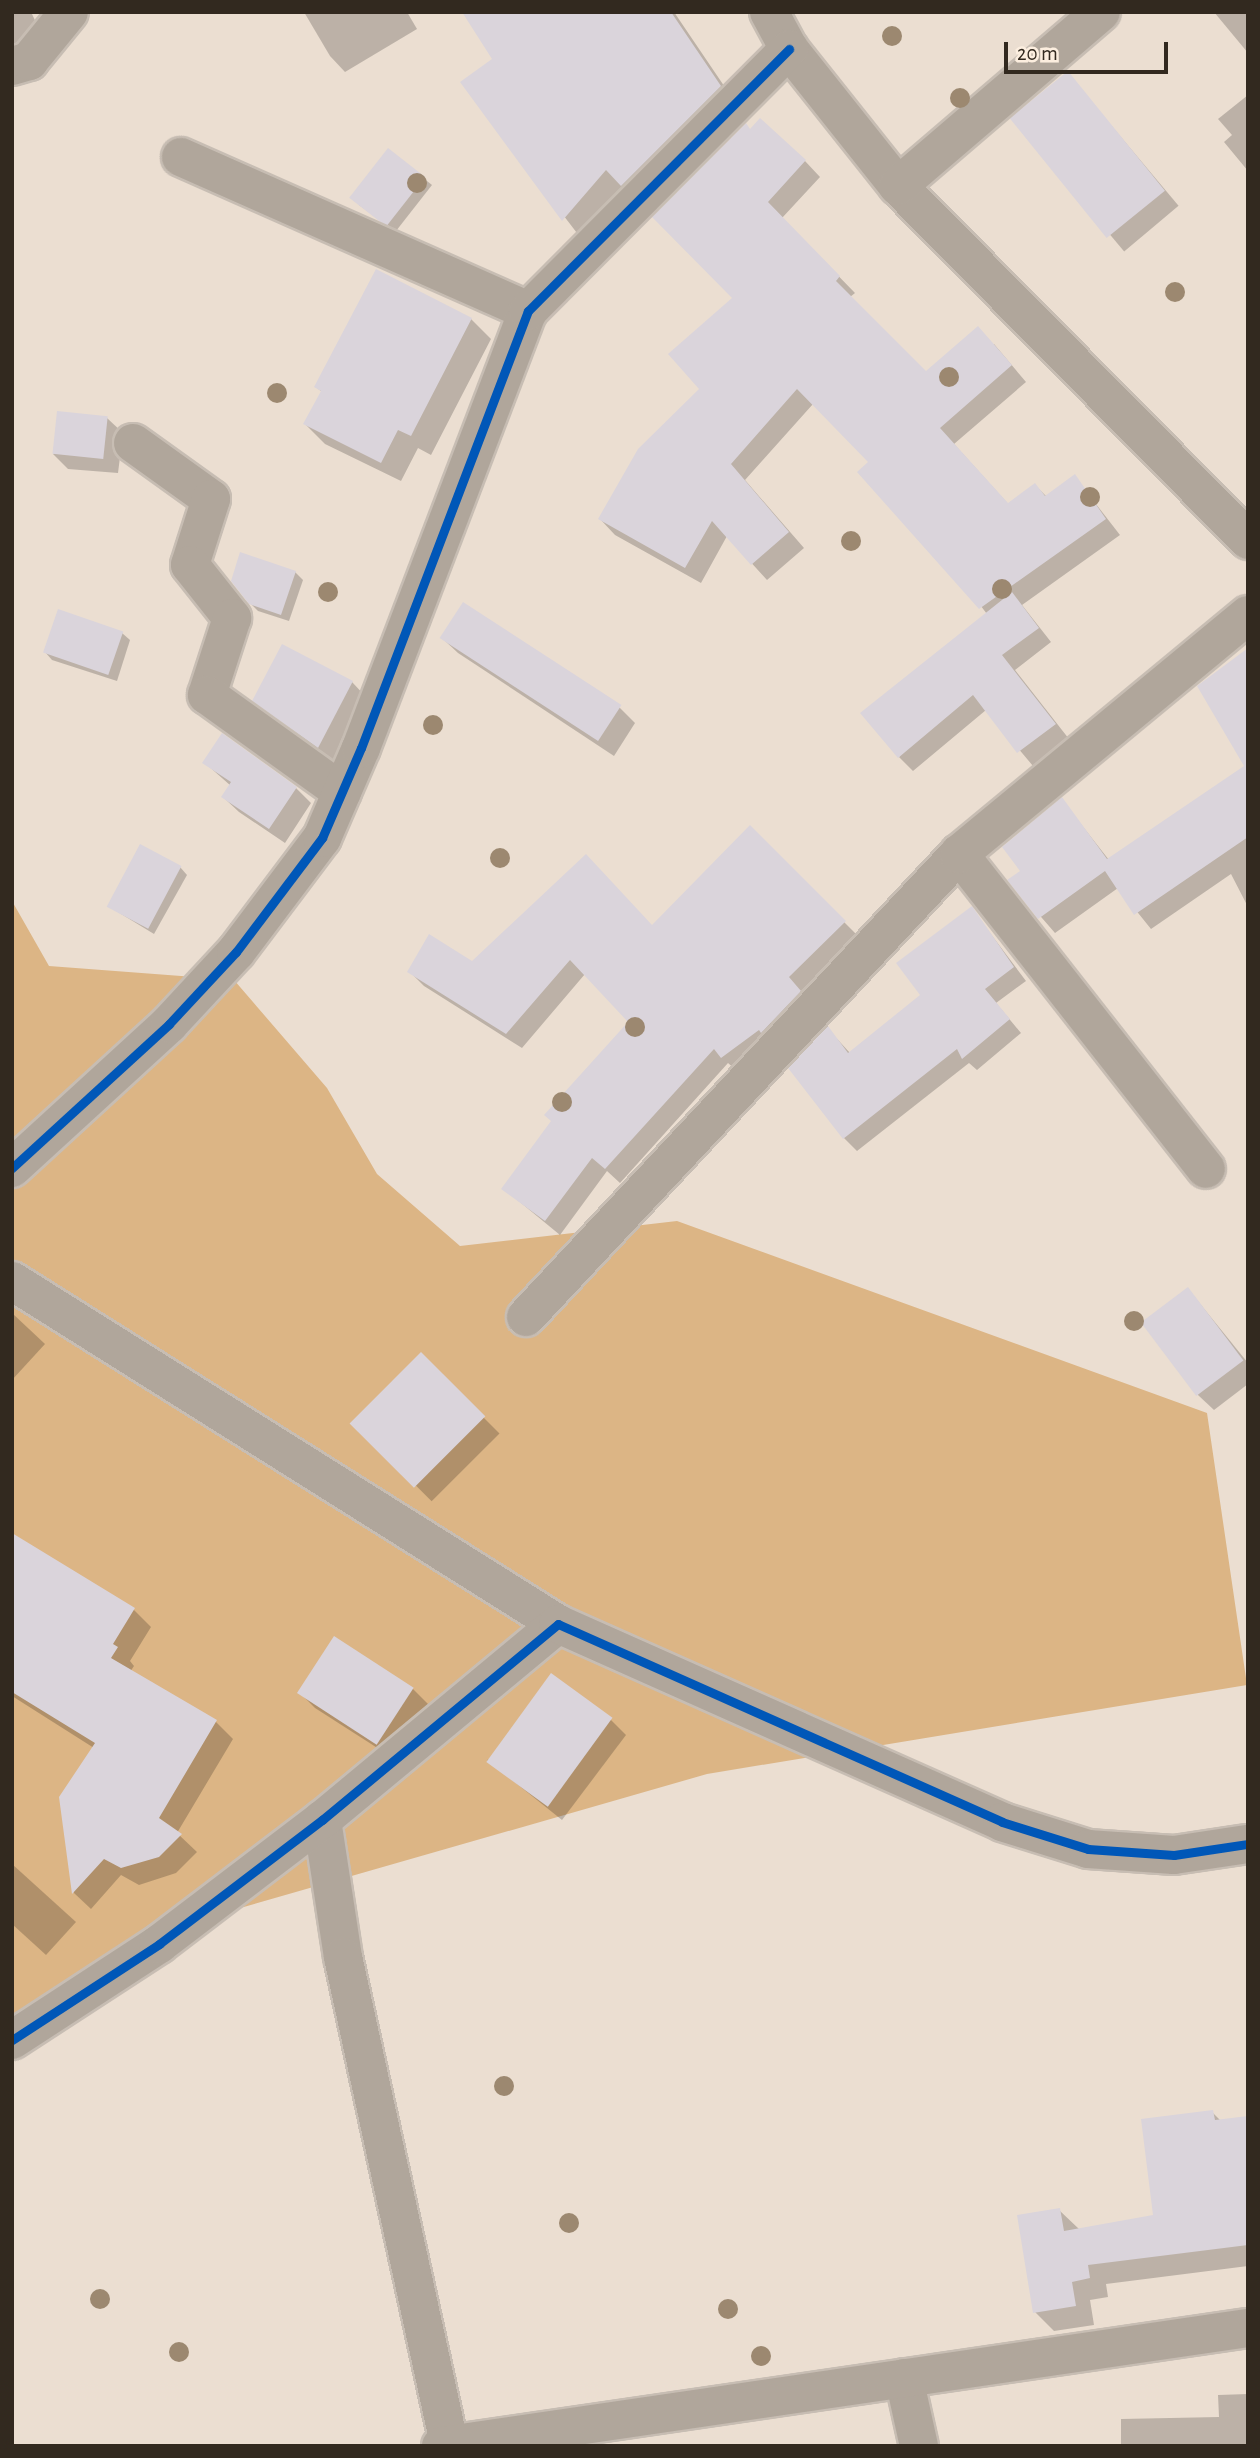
<!DOCTYPE html>
<html>
<head>
<meta charset="utf-8">
<style>
	body { margin:0 }
	#map { position:relative; width:1260px; height:2458px; overflow:hidden; background:#ebded1; font-family:"Alegreya Sans",sans-serif }
	div>[style] { position:absolute }
	.forest>* { inset:0; background:#dcb585 }
	.shadow>* { inset:0; background:#0003; transform-origin:0 0 }
	.building>* { inset:0; background:#dad4db; transform-origin:0 0 }
	.roads { filter:drop-shadow(2px 0 #c7bdb3) drop-shadow(-2px 0 #c7bdb3) drop-shadow(0 2px #c7bdb3) drop-shadow(0 -2px #c7bdb3) }
	.minor>* { height:38px; margin:-19px; padding:0 19px; transform-origin:19px; border-radius:19px; background:#b0a69b }
	.cycleway>* { height:9px; margin:-4.5px; padding:0 4.5px; transform-origin:4.5px; border-radius:4.5px; background:#0057b8 }
	.trees>* { width:20px; height:20px; margin:-10px; border-radius:50%; background:#9c8870 }
	span { translate:-50% -50%; white-space:nowrap; text-align:center; line-height:1.15; -webkit-text-stroke:7px #fceedf; paint-order:stroke }
	.frame { position:absolute; inset:0; border:14px solid #32291f; pointer-events:none }
	.scale { position:absolute; left:1004px; top:42px; width:164px; height:32px; box-sizing:border-box; border:4px solid #32291f; border-top:0; padding-left:9px; font-size:21px; line-height:24px; white-space:nowrap; color:#32291f; -webkit-text-stroke:5px #fceedf; paint-order:stroke }
</style>
</head>
<body>
<div id="map">
	<div class="forest">
		<i style="clip-path:polygon(12px 901px,49px 966px,234px 980px,327px 1088px,377px 1174px,460px 1246px,677px 1221px,1207px 1413px,1247px 1685px,707px 1774px,202px 1919px,12px 2030px)"></i>
	</div>
	<div class="shadow">
		<i style="clip-path:polygon(12px 12px,31px 12px,43px 37px,12px 52px)"></i>
		<i style="clip-path:polygon(304px 12px,407px 12px,417px 29px,345px 72px,330px 56px)"></i>
		<i style="clip-path:polygon(608px 12px,674px 12px,737px 105px,640px 202px,624px 186px,580px 237px,462px 83px)"></i>
		<i style="clip-path:polygon(1214px 12px,1248px 12px,1248px 53px)"></i>
		<i style="left:1068px;top:74px;width:172px;height:71px;rotate:50deg"></i>
		<i style="clip-path:polygon(1248px 95px,1248px 171px,1224px 142px,1232px 135px,1218px 119px)"></i>
		<i style="clip-path:polygon(751px 130px,805px 161px,820px 177px,782px 218px,855px 293px,850px 297px,926px 374px,994px 344px,1026px 382px,954px 444px,1009px 505px,1035px 485px,1047px 497px,1075px 477px,1120px 535px,1022px 605px,1051px 642px,1015px 670px,1069px 739px,1033px 766px,986px 710px,913px 771px,899px 757px,987px 614px,871px 462px,813px 404px,745px 480px,804px 548px,767px 580px,727px 536px,701px 583px,615px 535px,600px 519px,701px 389px,735px 298px)"></i>
		<i style="clip-path:polygon(388px 150px,432px 185px,396px 231px,359px 205px)"></i>
		<i style="clip-path:polygon(471px 319px,491px 339px,431px 455px,418px 448px,401px 481px,325px 444px,305px 424px,322px 392px,316px 387px)"></i>
		<i style="clip-path:polygon(107px 418px,123px 433px,118px 473px,68px 469px,53px 454px)"></i>
		<i style="clip-path:polygon(295px 572px,303px 580px,289px 621px,258px 611px,250px 603px)"></i>
		<i style="clip-path:polygon(464px 605px,620px 708px,635px 723px,614px 756px,458px 653px,442px 638px)"></i>
		<i style="clip-path:polygon(122px 633px,130px 640px,117px 681px,52px 660px,45px 652px)"></i>
		<i style="clip-path:polygon(352px 682px,367px 698px,333px 761px,254px 700px)"></i>
		<i style="clip-path:polygon(205px 763px,296px 788px,311px 803px,285px 843px,239px 812px,223px 797px,231px 786px)"></i>
		<i style="clip-path:polygon(1248px 777px,1248px 907px,1231px 874px,1151px 929px,1118px 888px,1055px 933px,1010px 881px,1023px 871px,1062px 800px,1109px 860px)"></i>
		<i style="clip-path:polygon(750px 828px,859px 937px,803px 992px,814px 1007px,737px 1071px,728px 1063px,620px 1183px,607px 1171px,560px 1235px,504px 1189px,630px 1022px,585px 974px,522px 1048px,424px 986px,409px 971px,472px 964px,653px 927px)"></i>
		<i style="clip-path:polygon(180px 867px,187px 875px,154px 934px,108px 906px)"></i>
		<i style="clip-path:polygon(972px 909px,1026px 981px,996px 1003px,1021px 1033px,977px 1070px,969px 1063px,857px 1151px,844px 1138px,828px 1029px,850px 1053px,923px 995px)"></i>
		<i style="clip-path:polygon(1188px 1289px,1248px 1363px,1248px 1384px,1214px 1410px,1198px 1395px)"></i>
		<i style="clip-path:polygon(12px 1313px,45px 1344px,12px 1380px)"></i>
		<i style="left:421px;top:1355px;width:111px;height:96px;rotate:45deg"></i>
		<i style="clip-path:polygon(12px 1551px,134px 1610px,151px 1627px,130px 1661px,134px 1666px,130px 1672px,216px 1722px,233px 1739px,177px 1833px,197px 1852px,176px 1873px,139px 1885px,121px 1875px,91px 1909px,74px 1893px,61px 1798px,94px 1748px,12px 1696px)"></i>
		<i style="clip-path:polygon(335px 1639px,413px 1689px,429px 1705px,393px 1758px,315px 1708px,300px 1693px)"></i>
		<i style="clip-path:polygon(610px 1719px,626px 1735px,562px 1820px,487px 1760px)"></i>
		<i style="clip-path:polygon(12px 1864px,76px 1922px,46px 1955px,12px 1924px)"></i>
		<i style="clip-path:polygon(1212px 2112px,1221px 2121px,1248px 2118px,1248px 2266px,1106px 2284px,1108px 2297px,1090px 2300px,1094px 2325px,1054px 2331px,1035px 2312px,1059px 2210px,1079px 2229px,1155px 2216px)"></i>
		<i style="clip-path:polygon(1248px 2394px,1248px 2446px,1121px 2446px,1121px 2419px,1219px 2417px,1218px 2395px)"></i>
	</div>
	<div class="building">
		<i style="clip-path:polygon(462px 12px,671px 12px,721px 86px,621px 186px,606px 170px,562px 221px,460px 82px,492px 59px)"></i>
		<i style="left:1068px;top:71px;width:154px;height:75px;rotate:51deg"></i>
		<i style="clip-path:polygon(760px 118px,806px 160px,768px 202px,840px 276px,836px 281px,926px 371px,978px 326px,1012px 365px,940px 428px,1008px 503px,1035px 483px,1045px 496px,1075px 474px,1106px 519px,979px 609px,857px 472px,868px 462px,797px 389px,731px 464px,789px 532px,751px 565px,712px 521px,685px 568px,598px 519px,638px 449px,699px 389px,668px 354px,732px 298px,652px 217px,746px 123px,750px 129px)"></i>
		<i style="left:388px;top:148px;width:47px;height:63px;rotate:38deg"></i>
		<i style="clip-path:polygon(376px 269px,472px 318px,411px 436px,398px 430px,381px 463px,303px 424px,321px 391px,314px 387px)"></i>
		<i style="left:57px;top:411px;width:51px;height:43px;rotate:6deg"></i>
		<i style="clip-path:polygon(240px 552px,296px 571px,281px 615px,249px 604px,231px 581px)"></i>
		<i style="clip-path:polygon(1012px 592px,1039px 628px,1002px 655px,1056px 724px,1017px 753px,973px 695px,898px 758px,860px 713px)"></i>
		<i style="left:463px;top:602px;width:189px;height:43px;rotate:33deg"></i>
		<i style="left:58px;top:609px;width:69px;height:46px;rotate:19deg"></i>
		<i style="clip-path:polygon(282px 644px,353px 681px,318px 748px,252px 701px)"></i>
		<i style="clip-path:polygon(1248px 648px,1248px 837px,1134px 915px,1105px 871px,1038px 919px,1007px 880px,1020px 871px,1002px 847px,1062px 797px,1107px 859px,1244px 766px,1197px 686px)"></i>
		<i style="clip-path:polygon(222px 733px,297px 787px,269px 829px,221px 797px,231px 782px,202px 763px)"></i>
		<i style="clip-path:polygon(750px 825px,846px 921px,789px 977px,801px 991px,761px 1033px,759px 1030px,721px 1058px,714px 1049px,605px 1169px,592px 1158px,545px 1221px,501px 1189px,551px 1121px,544px 1115px,628px 1022px,570px 960px,506px 1034px,407px 972px,429px 934px,472px 961px,586px 854px,652px 925px)"></i>
		<i style="left:140px;top:844px;width:47px;height:71px;rotate:28deg"></i>
		<i style="clip-path:polygon(972px 906px,1014px 967px,985px 989px,1010px 1019px,962px 1059px,957px 1049px,843px 1139px,788px 1068px,828px 1026px,848px 1053px,920px 995px,896px 963px)"></i>
		<i style="left:1188px;top:1287px;width:92px;height:59px;rotate:53deg"></i>
		<i style="left:421px;top:1352px;width:91px;height:101px;rotate:45deg"></i>
		<i style="clip-path:polygon(12px 1533px,135px 1608px,113px 1644px,118px 1647px,111px 1658px,217px 1720px,159px 1818px,182px 1834px,159px 1857px,121px 1868px,104px 1859px,72px 1894px,59px 1797px,95px 1743px,12px 1692px)"></i>
		<i style="left:334px;top:1636px;width:95px;height:68px;rotate:33deg"></i>
		<i style="left:551px;top:1673px;width:76px;height:110px;rotate:36deg"></i>
		<i style="clip-path:polygon(1213px 2110px,1215px 2120px,1248px 2116px,1248px 2245px,1088px 2265px,1090px 2278px,1072px 2282px,1076px 2306px,1033px 2313px,1017px 2215px,1060px 2208px,1064px 2231px,1153px 2215px,1141px 2119px)"></i>
	</div>
	<div class="roads">
		<div class="minor">
			<i style="left:769px;top:12px;width:42px;rotate:61.6deg"></i>
			<i style="left:789px;top:49px;width:175px;rotate:51.5deg"></i>
			<i style="left:898px;top:186px;width:498px;rotate:45.3deg"></i>
			<i style="left:12px;top:66px;width:18px;rotate:-16deg"></i>
			<i style="left:29px;top:61px;width:63px;rotate:-50.8deg"></i>
			<i style="left:181px;top:157px;width:380px;rotate:23.9deg"></i>
			<i style="left:898px;top:186px;width:267px;rotate:-40.6deg"></i>
			<i style="left:133px;top:443px;width:96px;rotate:35.7deg"></i>
			<i style="left:211px;top:499px;width:69px;rotate:107.7deg"></i>
			<i style="left:190px;top:565px;width:68px;rotate:51.6deg"></i>
			<i style="left:232px;top:618px;width:81px;rotate:108deg"></i>
			<i style="left:207px;top:695px;width:166px;rotate:35.7deg"></i>
			<i style="left:959px;top:854px;width:400px;rotate:51.9deg"></i>
			<i style="left:12px;top:1168px;width:213px;rotate:-42.5deg"></i>
			<i style="left:169px;top:1024px;width:98px;rotate:-47.1deg"></i>
			<i style="left:236px;top:952px;width:143px;rotate:-53deg"></i>
			<i style="left:322px;top:838px;width:98px;rotate:-66.6deg"></i>
			<i style="left:361px;top:748px;width:468px;rotate:-69.1deg"></i>
			<i style="left:528px;top:311px;width:370px;rotate:-45.1deg"></i>
			<i style="left:12px;top:1281px;width:645px;rotate:32.14deg"></i>
			<i style="left:526px;top:1317px;width:634px;rotate:-46.92deg"></i>
			<i style="left:959px;top:854px;width:375px;rotate:-39.6deg"></i>
			<i style="left:322px;top:1820px;width:139px;rotate:81.3deg"></i>
			<i style="left:343px;top:1957px;width:497px;rotate:77.7deg"></i>
			<i style="left:12px;top:2040px;width:176px;rotate:-33.1deg"></i>
			<i style="left:159px;top:1944px;width:205px;rotate:-37.3deg"></i>
			<i style="left:322px;top:1820px;width:307px;rotate:-39.7deg"></i>
			<i style="left:558px;top:1624px;width:486px;rotate:24deg"></i>
			<i style="left:1002px;top:1822px;width:90px;rotate:17.4deg"></i>
			<i style="left:1088px;top:1849px;width:86px;rotate:4deg"></i>
			<i style="left:1174px;top:1855px;width:75px;rotate:-8.5deg"></i>
			<i style="left:904px;top:2378px;width:70px;rotate:77.6deg"></i>
			<i style="left:441px;top:2446px;width:816px;rotate:-8.32deg"></i>
		</div>
	</div>
	<div class="cycleway">
		<i style="left:12px;top:1168px;width:213px;rotate:-42.5deg"></i>
		<i style="left:169px;top:1024px;width:98px;rotate:-47.1deg"></i>
		<i style="left:236px;top:952px;width:143px;rotate:-53deg"></i>
		<i style="left:322px;top:838px;width:98px;rotate:-66.6deg"></i>
		<i style="left:361px;top:748px;width:468px;rotate:-69.1deg"></i>
		<i style="left:528px;top:311px;width:370px;rotate:-45.1deg"></i>
		<i style="left:12px;top:2040px;width:176px;rotate:-33.1deg"></i>
		<i style="left:159px;top:1944px;width:205px;rotate:-37.3deg"></i>
		<i style="left:322px;top:1820px;width:307px;rotate:-39.7deg"></i>
		<i style="left:558px;top:1624px;width:486px;rotate:24deg"></i>
		<i style="left:1002px;top:1822px;width:90px;rotate:17.4deg"></i>
		<i style="left:1088px;top:1849px;width:86px;rotate:4deg"></i>
		<i style="left:1174px;top:1855px;width:75px;rotate:-8.5deg"></i>
	</div>
	<div class="trees">
		<i style="left:892px;top:36px"></i>
		<i style="left:960px;top:98px"></i>
		<i style="left:417px;top:183px"></i>
		<i style="left:1175px;top:292px"></i>
		<i style="left:949px;top:377px"></i>
		<i style="left:277px;top:393px"></i>
		<i style="left:1090px;top:497px"></i>
		<i style="left:851px;top:541px"></i>
		<i style="left:1002px;top:589px"></i>
		<i style="left:328px;top:592px"></i>
		<i style="left:433px;top:725px"></i>
		<i style="left:500px;top:858px"></i>
		<i style="left:635px;top:1027px"></i>
		<i style="left:562px;top:1102px"></i>
		<i style="left:1134px;top:1321px"></i>
		<i style="left:504px;top:2086px"></i>
		<i style="left:569px;top:2223px"></i>
		<i style="left:100px;top:2299px"></i>
		<i style="left:728px;top:2309px"></i>
		<i style="left:179px;top:2352px"></i>
		<i style="left:761px;top:2356px"></i>
	</div>
	<div class="frame"></div>
	<div class="scale">20 m</div>
</div>
</body>
</html>
